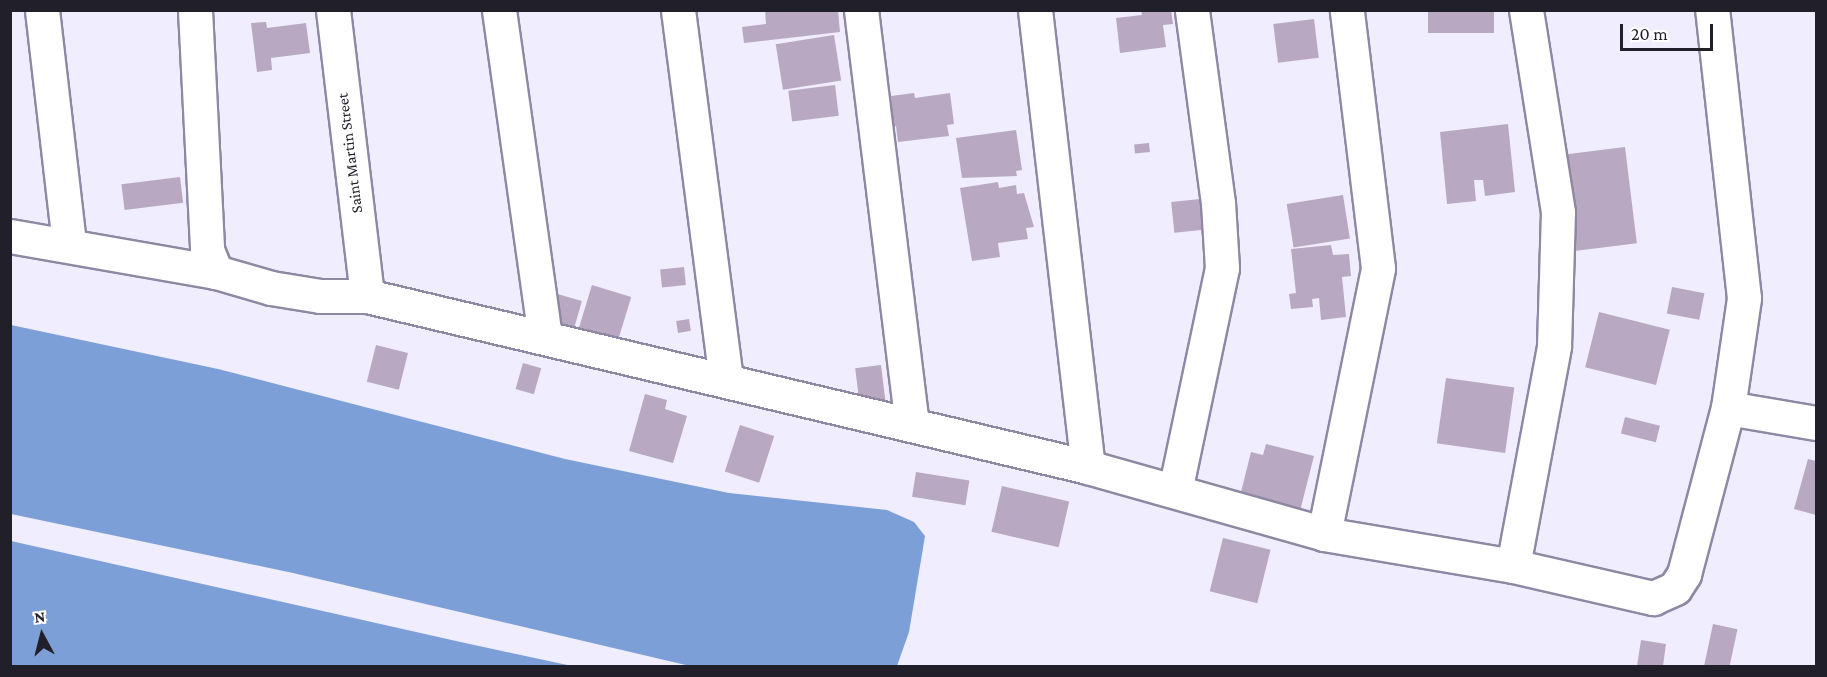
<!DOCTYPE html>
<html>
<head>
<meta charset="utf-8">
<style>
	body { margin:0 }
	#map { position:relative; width:1827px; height:677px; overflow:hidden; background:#f0edfe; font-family:"Crimson Pro",serif }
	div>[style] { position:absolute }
	.water>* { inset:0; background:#7c9fd8 }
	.building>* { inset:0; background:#b9a8c1; transform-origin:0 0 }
	.roads { filter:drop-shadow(2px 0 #8f88a3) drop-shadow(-2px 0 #8f88a3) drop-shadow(0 2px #8f88a3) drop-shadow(0 -2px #8f88a3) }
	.minor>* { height:33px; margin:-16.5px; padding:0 16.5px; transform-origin:16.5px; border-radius:16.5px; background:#fff }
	span { translate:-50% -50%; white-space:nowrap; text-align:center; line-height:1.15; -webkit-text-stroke:5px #fff; paint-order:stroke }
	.street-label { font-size:16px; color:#211f29 }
	.frame { position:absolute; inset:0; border:12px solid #211f29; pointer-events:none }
	.north { position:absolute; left:12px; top:605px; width:60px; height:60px; -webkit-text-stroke:4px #fff; paint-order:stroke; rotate:353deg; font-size:16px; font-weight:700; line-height:24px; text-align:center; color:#211f29 }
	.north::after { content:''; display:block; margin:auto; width:21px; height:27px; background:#211f29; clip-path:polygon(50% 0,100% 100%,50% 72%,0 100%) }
	.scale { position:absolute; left:1620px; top:24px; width:93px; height:27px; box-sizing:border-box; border:3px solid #211f29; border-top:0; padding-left:8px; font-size:18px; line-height:21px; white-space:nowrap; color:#211f29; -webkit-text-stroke:4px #fff; paint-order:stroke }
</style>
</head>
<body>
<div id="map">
	<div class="water">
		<i style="clip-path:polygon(11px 325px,218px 369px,565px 459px,729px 493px,887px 510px,914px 522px,925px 536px,909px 632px,897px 666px,690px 666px,293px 573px,11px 514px)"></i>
		<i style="clip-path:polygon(11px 541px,456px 641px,572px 666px,11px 666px)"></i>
	</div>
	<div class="building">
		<i style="clip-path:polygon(765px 10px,838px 10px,840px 32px,744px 43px,742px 27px,766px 24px)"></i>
		<i style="clip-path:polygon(1141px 10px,1171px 10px,1173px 24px,1163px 25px,1166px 47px,1120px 53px,1116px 18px,1142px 15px)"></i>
		<i style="left:1428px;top:10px;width:66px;height:23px"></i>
		<i style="left:1314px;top:19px;width:39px;height:41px;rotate:83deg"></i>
		<i style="clip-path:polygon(266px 22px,267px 28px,306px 23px,310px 53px,271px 58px,272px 70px,257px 72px,251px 23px)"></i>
		<i style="left:834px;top:35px;width:46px;height:59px;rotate:81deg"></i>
		<i style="left:835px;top:85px;width:31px;height:47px;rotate:83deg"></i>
		<i style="clip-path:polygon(914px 93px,915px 98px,950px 93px,954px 124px,947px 125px,949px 136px,898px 142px,896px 126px,886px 127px,884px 111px,892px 110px,891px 96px)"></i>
		<i style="clip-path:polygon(1508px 124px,1515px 192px,1485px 196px,1483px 180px,1474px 180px,1476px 201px,1447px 204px,1440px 132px)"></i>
		<i style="clip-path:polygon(1016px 130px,1022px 170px,1016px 171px,1017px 176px,962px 178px,956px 138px)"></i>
		<i style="left:1149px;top:143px;width:9px;height:15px;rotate:84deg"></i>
		<i style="left:1625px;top:147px;width:97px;height:71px;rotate:83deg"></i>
		<i style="left:180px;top:177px;width:26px;height:59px;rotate:83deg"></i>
		<i style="clip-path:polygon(998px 182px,999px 188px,1016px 185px,1017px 194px,1024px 193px,1034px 227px,1026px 228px,1028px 239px,998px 243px,1000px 257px,972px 261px,960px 188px)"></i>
		<i style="left:1343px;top:195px;width:44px;height:57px;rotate:81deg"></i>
		<i style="left:1200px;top:199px;width:31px;height:29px;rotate:84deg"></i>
		<i style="clip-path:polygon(1331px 245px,1333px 255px,1349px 254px,1351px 276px,1342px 277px,1346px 317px,1321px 320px,1319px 298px,1312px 299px,1313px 307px,1291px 309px,1289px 294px,1296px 293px,1291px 249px)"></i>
		<i style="left:684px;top:267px;width:18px;height:24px;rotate:84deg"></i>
		<i style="left:592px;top:285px;width:41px;height:54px;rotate:17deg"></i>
		<i style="left:1672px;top:287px;width:33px;height:27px;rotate:11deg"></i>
		<i style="left:554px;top:293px;width:29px;height:33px;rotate:16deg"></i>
		<i style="left:1599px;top:312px;width:73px;height:57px;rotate:14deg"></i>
		<i style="left:689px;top:319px;width:12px;height:13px;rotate:81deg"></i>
		<i style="left:376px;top:345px;width:33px;height:38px;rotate:14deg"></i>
		<i style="left:523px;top:363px;width:19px;height:27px;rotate:16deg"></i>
		<i style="left:881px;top:365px;width:39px;height:26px;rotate:83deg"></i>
		<i style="left:1446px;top:378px;width:69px;height:66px;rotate:8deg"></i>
		<i style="clip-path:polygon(645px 394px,667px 400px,665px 409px,687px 416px,673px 463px,629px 451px)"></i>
		<i style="left:1625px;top:417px;width:36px;height:17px;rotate:14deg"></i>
		<i style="left:740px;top:425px;width:36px;height:49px;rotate:18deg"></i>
		<i style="clip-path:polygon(1266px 444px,1314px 456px,1300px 511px,1240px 496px,1251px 452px,1263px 455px)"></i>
		<i style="clip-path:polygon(1808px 459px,1816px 461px,1816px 515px,1794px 509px)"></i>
		<i style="left:916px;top:472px;width:54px;height:25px;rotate:9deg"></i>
		<i style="left:1002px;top:486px;width:69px;height:47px;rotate:13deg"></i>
		<i style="left:1223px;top:538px;width:49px;height:55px;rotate:14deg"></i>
		<i style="left:1713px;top:624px;width:25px;height:43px;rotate:12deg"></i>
		<i style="clip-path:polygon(1641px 640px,1666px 644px,1663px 666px,1637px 666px)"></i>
	</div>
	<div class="roads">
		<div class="minor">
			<i style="left:42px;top:10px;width:236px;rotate:83.4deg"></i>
			<i style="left:195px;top:10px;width:240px;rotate:87.1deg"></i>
			<i style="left:207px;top:250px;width:24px;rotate:68deg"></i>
			<i style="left:333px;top:10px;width:288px;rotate:83.2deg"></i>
			<i style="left:499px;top:10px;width:330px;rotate:82deg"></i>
			<i style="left:678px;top:10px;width:373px;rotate:82.6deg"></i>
			<i style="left:861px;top:10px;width:417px;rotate:83deg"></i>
			<i style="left:1035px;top:10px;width:460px;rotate:83.4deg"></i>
			<i style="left:10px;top:236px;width:209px;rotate:9.9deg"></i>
			<i style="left:216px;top:272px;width:57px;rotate:16.2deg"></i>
			<i style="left:271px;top:288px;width:50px;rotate:9.3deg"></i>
			<i style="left:320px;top:296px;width:47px"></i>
			<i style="left:367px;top:296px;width:741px;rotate:13.34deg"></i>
			<i style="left:1088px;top:467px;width:245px;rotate:15.8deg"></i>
			<i style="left:1324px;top:534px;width:192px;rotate:9.6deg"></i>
			<i style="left:1513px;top:566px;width:144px;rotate:12.9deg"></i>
			<i style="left:1653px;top:598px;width:24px;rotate:-24deg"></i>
			<i style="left:1675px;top:588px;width:17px;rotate:-57deg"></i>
			<i style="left:1684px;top:574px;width:172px;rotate:-75.2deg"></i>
			<i style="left:1728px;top:408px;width:111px;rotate:-81.7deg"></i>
			<i style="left:1744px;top:298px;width:290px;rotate:-96.3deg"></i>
			<i style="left:1728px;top:408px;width:89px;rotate:9.7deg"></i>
			<i style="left:1175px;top:491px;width:228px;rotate:-78.1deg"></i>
			<i style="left:1222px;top:268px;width:65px;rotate:-93.5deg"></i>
			<i style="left:1218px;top:203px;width:195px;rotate:-97.7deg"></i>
			<i style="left:1324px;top:534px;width:271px;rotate:-78.5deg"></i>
			<i style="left:1378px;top:268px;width:260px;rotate:-96.9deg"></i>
			<i style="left:1513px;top:566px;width:224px;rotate:-79.4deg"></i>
			<i style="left:1554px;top:346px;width:134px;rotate:-88.3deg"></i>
			<i style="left:1558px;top:212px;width:205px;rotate:-99deg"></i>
		</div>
	</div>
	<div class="street-label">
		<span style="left:350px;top:153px;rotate:-97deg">Saint Martin Street</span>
	</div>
	<div class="frame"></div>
	<div class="north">N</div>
	<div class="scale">20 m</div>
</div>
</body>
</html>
